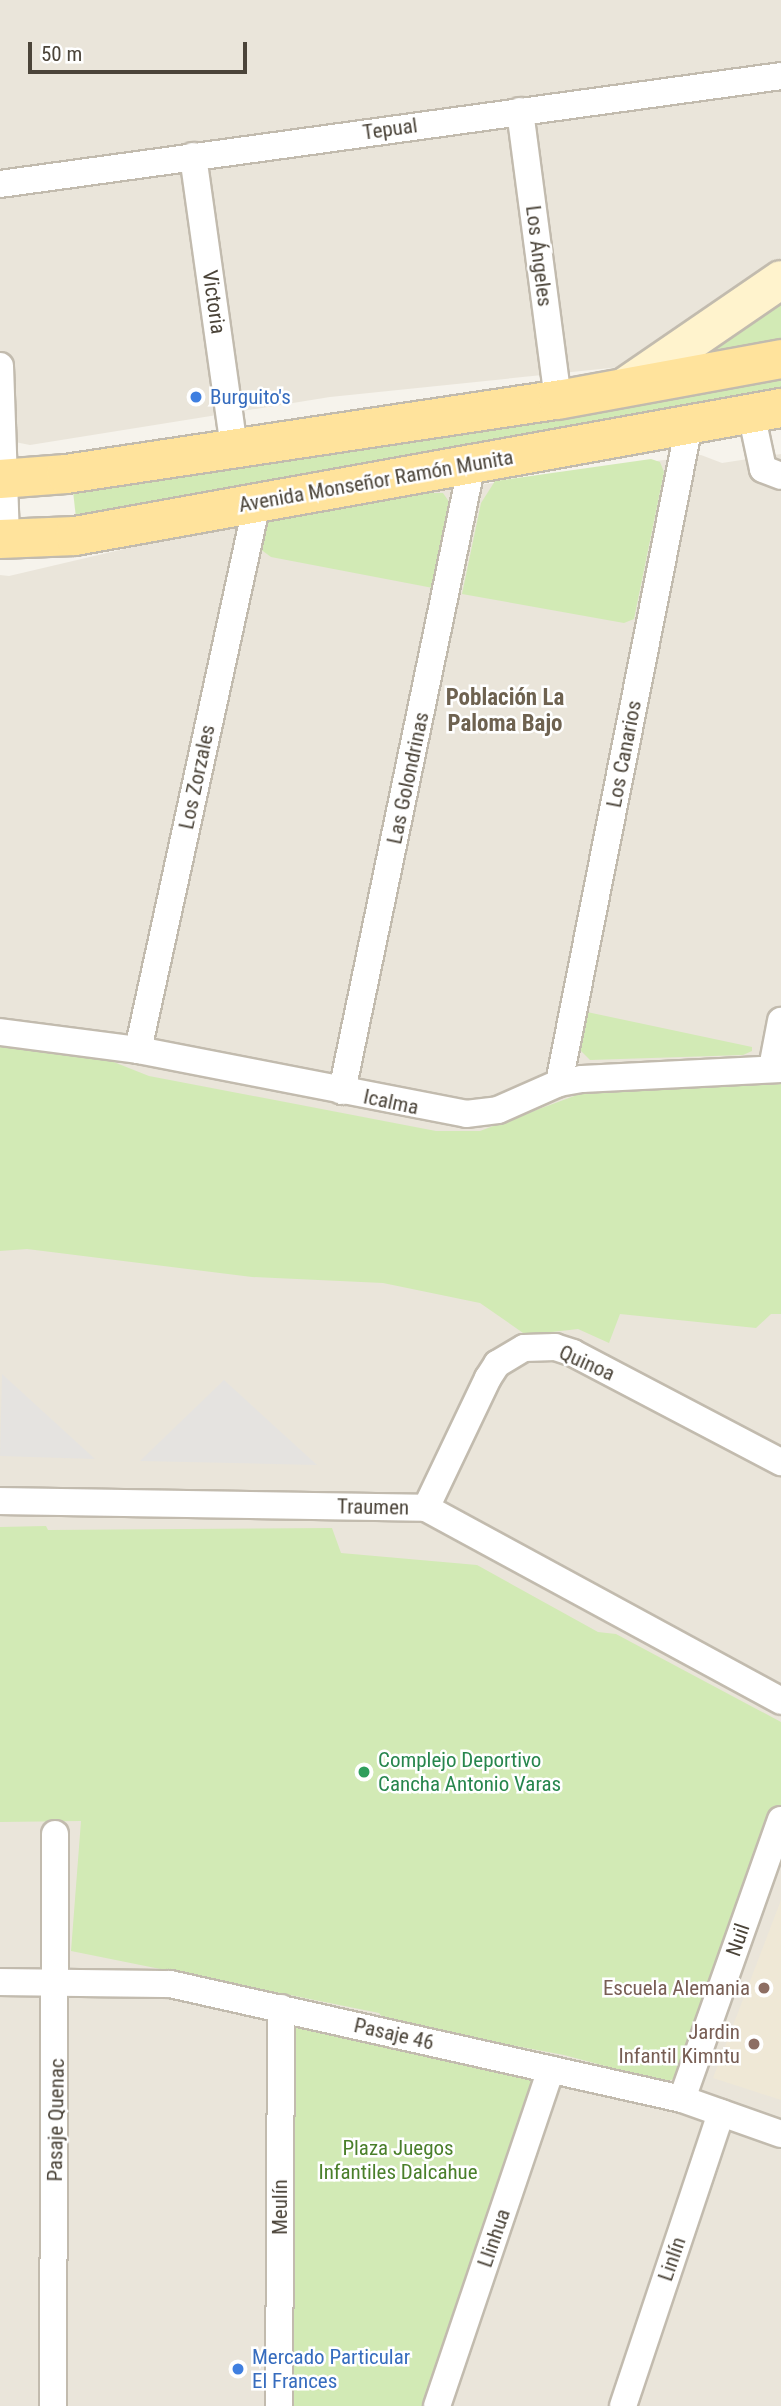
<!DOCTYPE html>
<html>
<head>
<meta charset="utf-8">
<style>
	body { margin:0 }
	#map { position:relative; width:781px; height:2406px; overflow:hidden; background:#f6f3ec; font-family:"Roboto Condensed",sans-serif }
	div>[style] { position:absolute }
	.residential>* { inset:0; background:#eae5da }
	.education>* { inset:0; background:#efe8d6 }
	.green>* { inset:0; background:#d2eab5 }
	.parking>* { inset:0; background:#e5e3e0 }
	.roads { filter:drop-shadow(2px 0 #c2bbae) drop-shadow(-2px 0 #c2bbae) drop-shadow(0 2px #c2bbae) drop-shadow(0 -2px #c2bbae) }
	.minor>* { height:26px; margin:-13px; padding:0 13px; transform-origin:13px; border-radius:13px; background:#fff }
	.secondary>* { height:37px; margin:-18.5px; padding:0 18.5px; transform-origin:18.5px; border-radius:18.5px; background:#fff3cd }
	.primary>* { height:38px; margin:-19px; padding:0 19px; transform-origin:19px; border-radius:19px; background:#ffe39c }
	.dots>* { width:19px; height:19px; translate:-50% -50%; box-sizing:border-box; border:4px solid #fff; border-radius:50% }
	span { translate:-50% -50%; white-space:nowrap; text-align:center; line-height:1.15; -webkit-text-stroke:5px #fff; paint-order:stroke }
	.street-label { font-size:21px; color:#4b4439 }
	.shop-label { font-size:21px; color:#366cbe }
	.left { translate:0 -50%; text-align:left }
	.leisure-label { font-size:21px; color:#27864d }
	.education-label { font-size:21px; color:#785e54 }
	.right { translate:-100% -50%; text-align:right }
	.park-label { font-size:21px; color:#4a7f2a }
	.neighbourhood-label { font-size:23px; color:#6e6250; font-weight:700 }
	.scale { position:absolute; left:28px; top:42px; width:219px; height:32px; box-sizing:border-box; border:4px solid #4b4439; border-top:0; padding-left:9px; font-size:21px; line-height:24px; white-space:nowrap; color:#4b4439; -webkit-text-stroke:5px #fff; paint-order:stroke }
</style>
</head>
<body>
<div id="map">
	<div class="residential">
		<i style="clip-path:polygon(0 0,781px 0,781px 262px,630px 366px,330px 397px,30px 445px,0 439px)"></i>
		<i style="clip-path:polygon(781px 454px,781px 2406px,0 2406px,0 575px,9px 576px,286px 511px,701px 455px,722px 463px)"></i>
	</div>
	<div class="education">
		<i style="clip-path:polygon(781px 1900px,781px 2100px,713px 2078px)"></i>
	</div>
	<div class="green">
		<i style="clip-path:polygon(781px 301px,781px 343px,709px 356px,713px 348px)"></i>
		<i style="clip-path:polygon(781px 376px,781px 392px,76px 518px,73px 491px)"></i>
		<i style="clip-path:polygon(651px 459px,660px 462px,664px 472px,634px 619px,624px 623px,462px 594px,481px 503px,495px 481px)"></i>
		<i style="clip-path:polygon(418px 493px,443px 493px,452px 506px,433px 588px,271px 557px,256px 546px,265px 523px,275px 517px)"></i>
		<i style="clip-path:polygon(587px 1012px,752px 1047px,752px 1051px,743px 1055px,590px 1060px,578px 1048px,581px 1022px)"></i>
		<i style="clip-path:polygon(0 1044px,96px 1055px,149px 1076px,436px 1131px,480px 1131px,585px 1092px,781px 1084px,781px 1314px,771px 1314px,756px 1328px,620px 1314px,609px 1343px,578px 1329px,526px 1335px,480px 1303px,383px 1283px,252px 1277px,27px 1249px,0 1251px)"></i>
		<i style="clip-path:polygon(46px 1526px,48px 1530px,332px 1528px,341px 1553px,477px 1565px,598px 1632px,616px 1634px,781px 1722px,781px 1860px,761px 1852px,679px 2077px,665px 2082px,564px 2055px,386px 2022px,379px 2013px,71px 1951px,81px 1821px,0 1822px,0 1527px)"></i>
		<i style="clip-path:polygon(290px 2024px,540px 2079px,427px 2406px,289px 2406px)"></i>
	</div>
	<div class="parking">
		<i style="clip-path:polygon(2px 1374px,95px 1459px,0 1456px)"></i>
		<i style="clip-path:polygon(224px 1380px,317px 1465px,140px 1461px)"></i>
	</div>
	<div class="roads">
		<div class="minor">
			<i style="left:520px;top:111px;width:291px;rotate:82.5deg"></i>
			<i style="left:193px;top:156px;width:296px;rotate:82deg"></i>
			<i style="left:0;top:184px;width:788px;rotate:-7.87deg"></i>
			<i style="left:0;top:366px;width:174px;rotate:88deg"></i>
			<i style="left:751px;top:413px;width:57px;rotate:77.9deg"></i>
			<i style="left:763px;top:469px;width:19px;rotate:21deg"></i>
			<i style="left:0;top:1032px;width:139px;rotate:7.4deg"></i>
			<i style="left:138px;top:1050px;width:334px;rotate:11deg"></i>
			<i style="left:466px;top:1114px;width:32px;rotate:-7deg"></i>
			<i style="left:498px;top:1110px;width:67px;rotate:-23.9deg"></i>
			<i style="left:559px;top:1083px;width:23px;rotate:-10deg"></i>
			<i style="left:582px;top:1079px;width:199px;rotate:-2.9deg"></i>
			<i style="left:138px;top:1050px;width:560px;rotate:-77.73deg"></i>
			<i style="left:772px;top:1068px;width:48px;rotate:-79.2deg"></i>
			<i style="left:559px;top:1083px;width:671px;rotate:-78.82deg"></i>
			<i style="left:342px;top:1091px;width:640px;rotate:-78.29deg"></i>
			<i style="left:0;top:1501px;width:426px;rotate:0.9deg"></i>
			<i style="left:426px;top:1508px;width:404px;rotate:28.5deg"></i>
			<i style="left:426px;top:1508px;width:144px;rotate:-64.5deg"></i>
			<i style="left:488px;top:1378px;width:17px;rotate:-57deg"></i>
			<i style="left:497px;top:1364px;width:31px;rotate:-31deg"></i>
			<i style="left:524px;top:1348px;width:31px;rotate:-2deg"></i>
			<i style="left:555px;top:1347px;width:19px;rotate:18deg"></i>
			<i style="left:573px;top:1353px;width:235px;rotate:27.7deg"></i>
			<i style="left:0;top:1982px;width:170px;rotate:0.7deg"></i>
			<i style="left:170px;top:1984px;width:525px;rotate:12.66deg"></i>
			<i style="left:682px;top:2099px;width:105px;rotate:19.5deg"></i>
			<i style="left:682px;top:2099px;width:296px;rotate:-70.5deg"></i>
			<i style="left:53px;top:2406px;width:572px;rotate:-89.8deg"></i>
			<i style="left:279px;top:2406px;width:398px;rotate:-89.7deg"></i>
			<i style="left:437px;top:2406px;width:355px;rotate:-71.3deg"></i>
			<i style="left:623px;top:2406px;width:309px;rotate:-71.5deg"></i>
		</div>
		<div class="secondary">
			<i style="left:623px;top:387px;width:191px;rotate:-34.4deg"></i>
		</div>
		<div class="primary">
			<i style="left:0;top:479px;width:66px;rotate:-4.3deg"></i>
			<i style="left:66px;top:474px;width:498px;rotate:-8.6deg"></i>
			<i style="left:558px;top:400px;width:227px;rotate:-10.4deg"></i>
			<i style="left:0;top:539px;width:75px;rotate:-2.3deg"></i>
			<i style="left:75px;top:536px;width:718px;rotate:-10.28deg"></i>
		</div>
	</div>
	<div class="dots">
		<i style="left:196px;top:397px;background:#3f7fe0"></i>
		<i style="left:364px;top:1772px;background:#2e9e5b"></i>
		<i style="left:764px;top:1988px;background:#8d6e63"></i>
		<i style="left:754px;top:2044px;background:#8d6e63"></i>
		<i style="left:238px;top:2369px;background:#3f7fe0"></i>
	</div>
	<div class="street-label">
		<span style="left:390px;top:129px;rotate:-8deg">Tepual</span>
		<span style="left:539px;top:256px;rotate:83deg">Los Ángeles</span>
		<span style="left:214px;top:302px;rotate:82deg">Victoria</span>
		<span style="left:376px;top:481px;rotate:-10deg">Avenida Monseñor Ramón Munita</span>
		<span style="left:624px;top:754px;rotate:-79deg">Los Canarios</span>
		<span style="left:197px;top:777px;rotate:-78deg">Los Zorzales</span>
		<span style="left:408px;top:778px;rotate:-78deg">Las Golondrinas</span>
		<span style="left:391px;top:1102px;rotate:12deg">Icalma</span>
		<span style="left:587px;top:1363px;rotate:24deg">Quinoa</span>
		<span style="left:373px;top:1507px;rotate:1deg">Traumen</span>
		<span style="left:738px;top:1940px;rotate:-71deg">Nuil</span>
		<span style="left:394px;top:2034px;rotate:13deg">Pasaje 46</span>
		<span style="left:56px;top:2120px;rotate:-89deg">Pasaje Quenac</span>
		<span style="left:280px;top:2207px;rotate:-90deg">Meulín</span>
		<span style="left:494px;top:2238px;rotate:-71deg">Llinhua</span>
		<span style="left:672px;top:2259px;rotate:-71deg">Linlín</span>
	</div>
	<div class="shop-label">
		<span class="left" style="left:210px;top:397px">Burguito's</span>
		<span class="left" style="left:252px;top:2369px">Mercado Particular<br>El Frances</span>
	</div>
	<div class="leisure-label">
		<span class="left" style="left:378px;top:1772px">Complejo Deportivo<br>Cancha Antonio Varas</span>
	</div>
	<div class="education-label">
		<span class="right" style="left:750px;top:1988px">Escuela Alemania</span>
		<span class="right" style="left:740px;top:2044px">Jardin<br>Infantil Kimntu</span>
	</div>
	<div class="park-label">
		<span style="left:398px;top:2160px">Plaza Juegos<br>Infantiles Dalcahue</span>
	</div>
	<div class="neighbourhood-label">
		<span style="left:505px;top:711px">Población La<br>Paloma Bajo</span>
	</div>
	<div class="scale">50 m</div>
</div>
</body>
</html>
